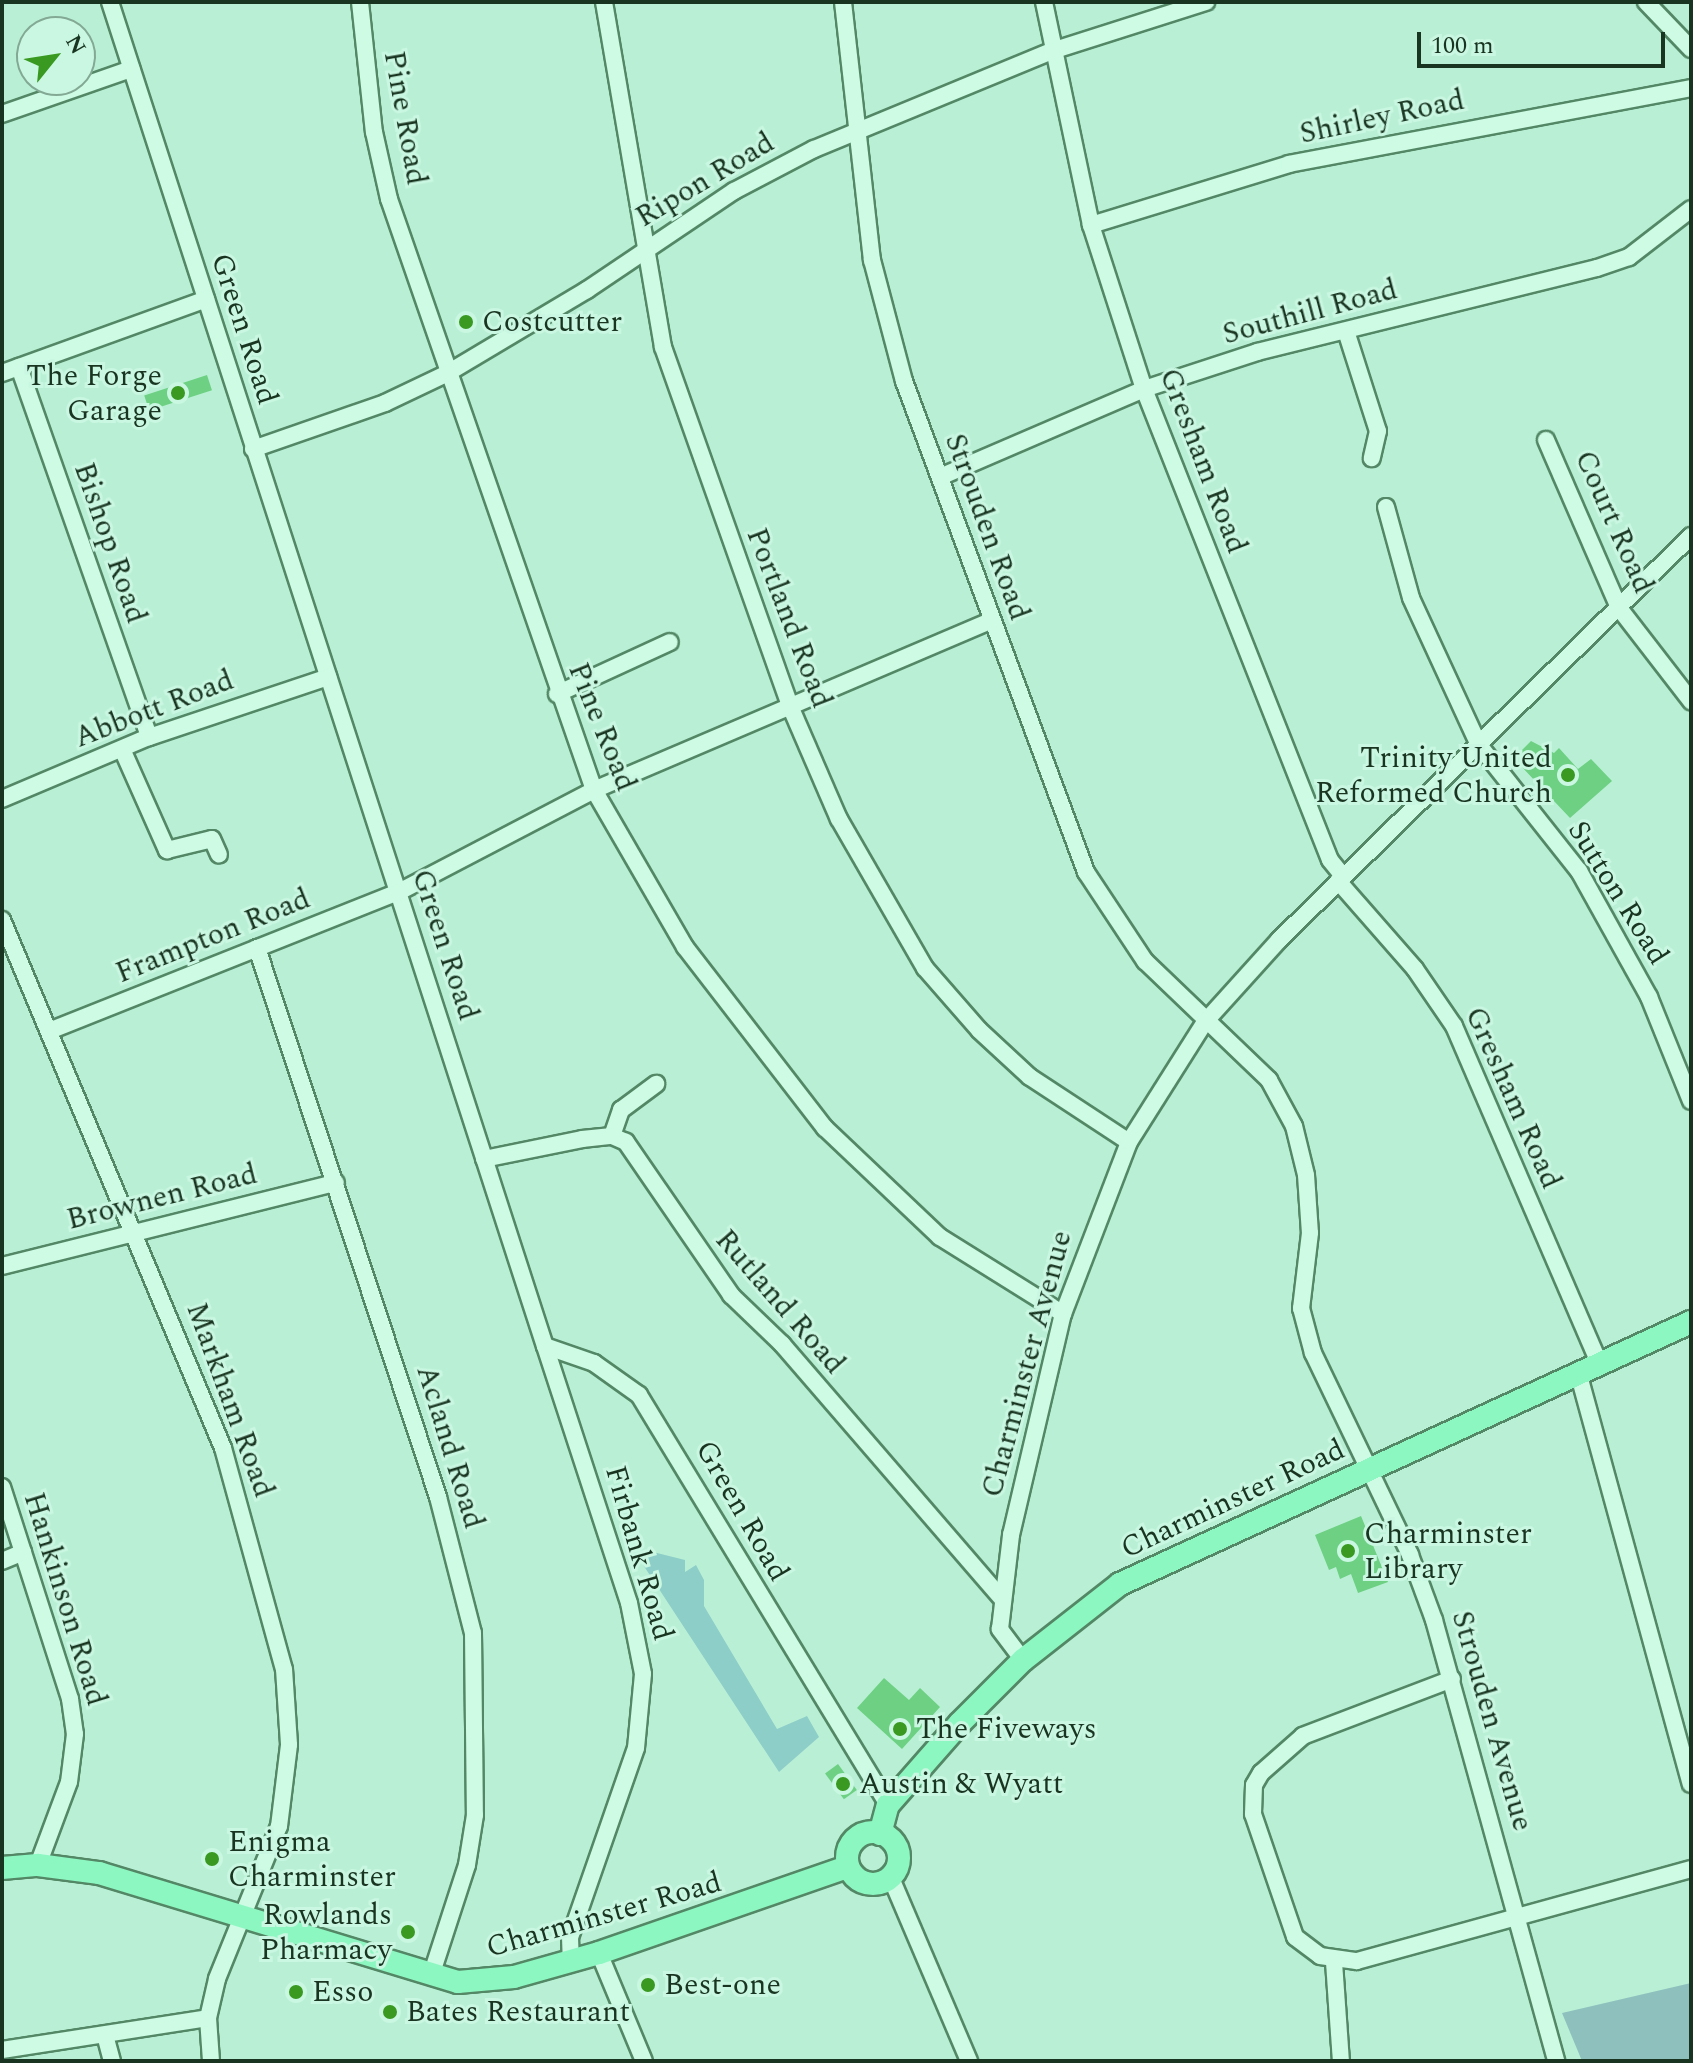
<!DOCTYPE html>
<html>
<head>
<meta charset="utf-8">
<style>
	body { margin:0 }
	#map { position:relative; width:1693px; height:2063px; overflow:hidden; background:#b9f0d5; font-family:Spectral,serif }
	div>[style] { position:absolute }
	.green>* { inset:0; background:#8ecec9 }
	.cemetery>* { inset:0; background:#8ec1be }
	.building>* { inset:0; background:#6dd083; transform-origin:0 0 }
	.roads { filter:drop-shadow(2px 0 #538765) drop-shadow(-2px 0 #538765) drop-shadow(0 2px #538765) drop-shadow(0 -2px #538765) }
	.minor>* { height:16px; margin:-8px; padding:0 8px; transform-origin:8px; border-radius:8px; background:#cdfbe4 }
	.major>* { height:22px; margin:-11px; padding:0 11px; transform-origin:11px; border-radius:11px; background:#8df7c2 }
	.major>.ring { margin:-11px; padding:0; box-sizing:content-box; background:none; border:22px solid #8df7c2; border-radius:50% }
	.dots>* { width:22px; height:22px; translate:-50% -50%; box-sizing:border-box; border:4px solid #c9f7e1; border-radius:50% }
	span { translate:-50% -50%; white-space:nowrap; text-align:center; line-height:1.15; -webkit-text-stroke:6px #c9f7e1; paint-order:stroke }
	.street-label { font-size:30px; color:#193521 }
	.poi-label { font-size:30px; color:#193521 }
	.left { translate:0 -50%; text-align:left }
	.right { translate:-100% -50%; text-align:right }
	.frame { position:absolute; inset:0; border:4px solid #193521; pointer-events:none }
	.north { position:absolute; left:16px; top:16px; width:80px; height:80px; box-sizing:border-box; background:#c9f7e1; border:2px solid #83a994; border-radius:50%; rotate:60deg; font-size:22px; font-weight:700; line-height:32px; text-align:center; color:#193521 }
	.north::after { content:''; display:block; margin:auto; width:28px; height:36px; background:#399920; clip-path:polygon(50% 0,100% 100%,50% 72%,0 100%) }
	.scale { position:absolute; left:1417px; top:32px; width:248px; height:36px; box-sizing:border-box; border:4px solid #193521; border-top:0; padding-left:10px; font-size:24px; line-height:28px; white-space:nowrap; color:#193521; -webkit-text-stroke:6px #c9f7e1; paint-order:stroke }
</style>
</head>
<body>
<div id="map">
	<div class="green">
		<i style="clip-path:polygon(653px 1552px,685px 1560px,685px 1572px,696px 1565px,704px 1580px,704px 1606px,777px 1729px,807px 1716px,819px 1737px,779px 1772px,636px 1554px)"></i>
	</div>
	<div class="cemetery">
		<i style="clip-path:polygon(1691px 1983px,1691px 2061px,1582px 2061px,1562px 2013px)"></i>
	</div>
	<div class="building">
		<i style="left:207px;top:375px;width:16px;height:66px;rotate:72deg"></i>
		<i style="clip-path:polygon(1531px 741px,1554px 753px,1559px 748px,1578px 769px,1591px 759px,1612px 781px,1570px 818px,1521px 766px,1521px 751px)"></i>
		<i style="clip-path:polygon(1361px 1516px,1388px 1582px,1358px 1593px,1351px 1574px,1340px 1579px,1336px 1567px,1329px 1570px,1315px 1535px)"></i>
		<i style="clip-path:polygon(884px 1678px,909px 1700px,920px 1688px,940px 1707px,902px 1749px,857px 1708px)"></i>
		<i style="left:838px;top:1764px;width:32px;height:16px;rotate:54deg"></i>
	</div>
	<div class="roads">
		<div class="minor">
			<i style="left:110px;top:2px;width:1413px;rotate:72.07deg"></i>
			<i style="left:545px;top:1346px;width:52px;rotate:19.1deg"></i>
			<i style="left:594px;top:1363px;width:55px;rotate:35.4deg"></i>
			<i style="left:639px;top:1395px;width:480px;rotate:58.7deg"></i>
			<i style="left:360px;top:2px;width:131px;rotate:83.9deg"></i>
			<i style="left:374px;top:132px;width:69px;rotate:77.4deg"></i>
			<i style="left:389px;top:199px;width:626px;rotate:70.87deg"></i>
			<i style="left:594px;top:790px;width:181px;rotate:59.9deg"></i>
			<i style="left:685px;top:947px;width:229px;rotate:52.3deg"></i>
			<i style="left:825px;top:1128px;width:158px;rotate:43.5deg"></i>
			<i style="left:940px;top:1237px;width:145px;rotate:32deg"></i>
			<i style="left:604px;top:2px;width:350px;rotate:80.3deg"></i>
			<i style="left:663px;top:347px;width:381px;rotate:70.5deg"></i>
			<i style="left:790px;top:706px;width:123px;rotate:66.6deg"></i>
			<i style="left:839px;top:819px;width:172px;rotate:60deg"></i>
			<i style="left:925px;top:968px;width:82px;rotate:48.9deg"></i>
			<i style="left:979px;top:1030px;width:69px;rotate:42.7deg"></i>
			<i style="left:1030px;top:1077px;width:118px;rotate:33.3deg"></i>
			<i style="left:843px;top:2px;width:260px;rotate:83.6deg"></i>
			<i style="left:872px;top:260px;width:125px;rotate:75.2deg"></i>
			<i style="left:904px;top:381px;width:524px;rotate:69.66deg"></i>
			<i style="left:1086px;top:872px;width:107px;rotate:56.5deg"></i>
			<i style="left:1145px;top:961px;width:172px;rotate:43.8deg"></i>
			<i style="left:1269px;top:1080px;width:52px;rotate:61.5deg"></i>
			<i style="left:1294px;top:1126px;width:50px;rotate:76.2deg"></i>
			<i style="left:1306px;top:1175px;width:58px;rotate:86.1deg"></i>
			<i style="left:1310px;top:1233px;width:76px;rotate:96.8deg"></i>
			<i style="left:1301px;top:1308px;width:47px;rotate:75.1deg"></i>
			<i style="left:1313px;top:1353px;width:224px;rotate:64.3deg"></i>
			<i style="left:1410px;top:1555px;width:69px;rotate:69.7deg"></i>
			<i style="left:1434px;top:1620px;width:458px;rotate:74.5deg"></i>
			<i style="left:1044px;top:2px;width:228px;rotate:78.1deg"></i>
			<i style="left:1091px;top:225px;width:172px;rotate:72.1deg"></i>
			<i style="left:1144px;top:389px;width:506px;rotate:68.45deg"></i>
			<i style="left:1330px;top:860px;width:21px;rotate:51deg"></i>
			<i style="left:1646px;top:2px;width:65px;rotate:46.2deg"></i>
			<i style="left:2px;top:114px;width:137px;rotate:-19.2deg"></i>
			<i style="left:1091px;top:225px;width:207px;rotate:-17.1deg"></i>
			<i style="left:1289px;top:164px;width:409px;rotate:-10.7deg"></i>
			<i style="left:1346px;top:331px;width:105px;rotate:72.3deg"></i>
			<i style="left:1378px;top:431px;width:28px;rotate:103deg"></i>
			<i style="left:19px;top:367px;width:392px;rotate:70.6deg"></i>
			<i style="left:2px;top:373px;width:217px;rotate:-19.9deg"></i>
			<i style="left:1546px;top:440px;width:183px;rotate:66.5deg"></i>
			<i style="left:1619px;top:608px;width:118px;rotate:52.3deg"></i>
			<i style="left:253px;top:449px;width:140px;rotate:-19.2deg"></i>
			<i style="left:385px;top:403px;width:68px;rotate:-25.4deg"></i>
			<i style="left:446px;top:374px;width:164px;rotate:-30.8deg"></i>
			<i style="left:587px;top:290px;width:177px;rotate:-34deg"></i>
			<i style="left:734px;top:191px;width:90px;rotate:-27.7deg"></i>
			<i style="left:814px;top:149px;width:257px;rotate:-22.4deg"></i>
			<i style="left:1052px;top:51px;width:162px;rotate:-17.7deg"></i>
			<i style="left:940px;top:477px;width:222px;rotate:-23.3deg"></i>
			<i style="left:1144px;top:389px;width:119px;rotate:-18.1deg"></i>
			<i style="left:1257px;top:352px;width:350px;rotate:-13.9deg"></i>
			<i style="left:1597px;top:268px;width:34px;rotate:-19deg"></i>
			<i style="left:1629px;top:257px;width:78px;rotate:-37.7deg"></i>
			<i style="left:1386px;top:507px;width:94px;rotate:74.6deg"></i>
			<i style="left:1411px;top:598px;width:162px;rotate:65.2deg"></i>
			<i style="left:1479px;top:745px;width:161px;rotate:51.6deg"></i>
			<i style="left:1579px;top:871px;width:144px;rotate:60.9deg"></i>
			<i style="left:1649px;top:997px;width:112px;rotate:68deg"></i>
			<i style="left:557px;top:694px;width:124px;rotate:-24.7deg"></i>
			<i style="left:122px;top:749px;width:111px;rotate:66deg"></i>
			<i style="left:167px;top:850px;width:46px;rotate:-13.7deg"></i>
			<i style="left:212px;top:839px;width:17px;rotate:66deg"></i>
			<i style="left:2px;top:799px;width:160px;rotate:-22.9deg"></i>
			<i style="left:149px;top:737px;width:189px;rotate:-18.5deg"></i>
			<i style="left:1338px;top:881px;width:117px;rotate:48.8deg"></i>
			<i style="left:1415px;top:969px;width:69px;rotate:55.6deg"></i>
			<i style="left:1454px;top:1026px;width:366px;rotate:66.7deg"></i>
			<i style="left:2px;top:920px;width:572px;rotate:67.29deg"></i>
			<i style="left:223px;top:1448px;width:229px;rotate:74.6deg"></i>
			<i style="left:284px;top:1669px;width:76px;rotate:86.2deg"></i>
			<i style="left:289px;top:1745px;width:82px;rotate:97deg"></i>
			<i style="left:279px;top:1826px;width:165px;rotate:112.1deg"></i>
			<i style="left:217px;top:1979px;width:40px;rotate:103deg"></i>
			<i style="left:208px;top:2018px;width:43px;rotate:86deg"></i>
			<i style="left:257px;top:948px;width:578px;rotate:71.75deg"></i>
			<i style="left:438px;top:1497px;width:140px;rotate:75.6deg"></i>
			<i style="left:473px;top:1633px;width:182px;rotate:89.4deg"></i>
			<i style="left:475px;top:1815px;width:51px;rotate:99.1deg"></i>
			<i style="left:467px;top:1865px;width:117px;rotate:108deg"></i>
			<i style="left:49px;top:1031px;width:377px;rotate:-21.7deg"></i>
			<i style="left:399px;top:892px;width:220px;rotate:-27.6deg"></i>
			<i style="left:594px;top:790px;width:431px;rotate:-23.1deg"></i>
			<i style="left:612px;top:1136px;width:28px;rotate:-71deg"></i>
			<i style="left:621px;top:1110px;width:44px;rotate:-36.6deg"></i>
			<i style="left:484px;top:1159px;width:100px;rotate:-11.5deg"></i>
			<i style="left:582px;top:1139px;width:30px;rotate:-6deg"></i>
			<i style="left:612px;top:1136px;width:15px;rotate:23deg"></i>
			<i style="left:626px;top:1142px;width:186px;rotate:55.5deg"></i>
			<i style="left:731px;top:1295px;width:71px;rotate:43.9deg"></i>
			<i style="left:782px;top:1344px;width:334px;rotate:49.2deg"></i>
			<i style="left:2px;top:1266px;width:344px;rotate:-14deg"></i>
			<i style="left:545px;top:1346px;width:270px;rotate:71.9deg"></i>
			<i style="left:629px;top:1603px;width:72px;rotate:78.8deg"></i>
			<i style="left:643px;top:1674px;width:74px;rotate:95.4deg"></i>
			<i style="left:636px;top:1748px;width:200px;rotate:109.2deg"></i>
			<i style="left:570px;top:1937px;width:24px;rotate:88deg"></i>
			<i style="left:1578px;top:1372px;width:427px;rotate:74.7deg"></i>
			<i style="left:2px;top:1487px;width:223px;rotate:72.2deg"></i>
			<i style="left:70px;top:1699px;width:35px;rotate:82deg"></i>
			<i style="left:75px;top:1734px;width:48px;rotate:97.1deg"></i>
			<i style="left:69px;top:1782px;width:89px;rotate:110.5deg"></i>
			<i style="left:2px;top:1561px;width:23px;rotate:-23deg"></i>
			<i style="left:1023px;top:1660px;width:39px;rotate:-127deg"></i>
			<i style="left:1000px;top:1629px;width:95px;rotate:-83.3deg"></i>
			<i style="left:1011px;top:1535px;width:227px;rotate:-76.8deg"></i>
			<i style="left:1063px;top:1314px;width:184px;rotate:-69deg"></i>
			<i style="left:1129px;top:1142px;width:142px;rotate:-57.7deg"></i>
			<i style="left:1205px;top:1022px;width:110px;rotate:-47.9deg"></i>
			<i style="left:1279px;top:940px;width:577px;rotate:-44.44deg"></i>
			<i style="left:1452px;top:1679px;width:160px;rotate:159.1deg"></i>
			<i style="left:1303px;top:1736px;width:56px;rotate:138.6deg"></i>
			<i style="left:1261px;top:1773px;width:14px;rotate:120deg"></i>
			<i style="left:1254px;top:1785px;width:29px;rotate:92deg"></i>
			<i style="left:1253px;top:1814px;width:130px;rotate:71.1deg"></i>
			<i style="left:1295px;top:1937px;width:31px;rotate:37deg"></i>
			<i style="left:1320px;top:1956px;width:37px;rotate:8deg"></i>
			<i style="left:1357px;top:1961px;width:346px;rotate:-15.4deg"></i>
			<i style="left:891px;top:1878px;width:199px;rotate:66.9deg"></i>
			<i style="left:599px;top:1953px;width:117px;rotate:67.4deg"></i>
			<i style="left:1334px;top:1962px;width:99px;rotate:86deg"></i>
			<i style="left:105px;top:2035px;width:27px;rotate:75deg"></i>
			<i style="left:2px;top:2050px;width:208px;rotate:-8.8deg"></i>
		</div>
		<div class="major">
			<i class="ring" style="left:847px;top:1832px;width:30px;height:30px"></i>
			<i style="left:880px;top:1834px;width:30px;rotate:-75deg"></i>
			<i style="left:888px;top:1805px;width:109px;rotate:-48.7deg"></i>
			<i style="left:960px;top:1723px;width:89px;rotate:-45deg"></i>
			<i style="left:1023px;top:1660px;width:123px;rotate:-38.1deg"></i>
			<i style="left:1120px;top:1584px;width:628px;rotate:-24.65deg"></i>
			<i style="left:2px;top:1868px;width:36px;rotate:-5deg"></i>
			<i style="left:38px;top:1865px;width:62px;rotate:7.5deg"></i>
			<i style="left:99px;top:1873px;width:375px;rotate:16.9deg"></i>
			<i style="left:458px;top:1982px;width:56px;rotate:-5.1deg"></i>
			<i style="left:514px;top:1977px;width:88px;rotate:-15.8deg"></i>
			<i style="left:599px;top:1953px;width:263px;rotate:-19.1deg"></i>
		</div>
	</div>
	<div class="dots">
		<i style="left:466px;top:322px;background:#399920"></i>
		<i style="left:178px;top:393px;background:#399920"></i>
		<i style="left:1568px;top:775px;background:#399920"></i>
		<i style="left:1348px;top:1551px;background:#399920"></i>
		<i style="left:900px;top:1729px;background:#399920"></i>
		<i style="left:843px;top:1784px;background:#399920"></i>
		<i style="left:212px;top:1859px;background:#399920"></i>
		<i style="left:408px;top:1932px;background:#399920"></i>
		<i style="left:648px;top:1985px;background:#399920"></i>
		<i style="left:296px;top:1992px;background:#399920"></i>
		<i style="left:390px;top:2012px;background:#399920"></i>
	</div>
	<div class="street-label">
		<span style="left:1382px;top:117px;rotate:-12deg">Shirley Road</span>
		<span style="left:405px;top:118px;rotate:80deg">Pine Road</span>
		<span style="left:705px;top:180px;rotate:-31deg">Ripon Road</span>
		<span style="left:1310px;top:312px;rotate:-15deg">Southill Road</span>
		<span style="left:244px;top:329px;rotate:72deg">Green Road</span>
		<span style="left:1203px;top:461px;rotate:69deg">Gresham Road</span>
		<span style="left:1614px;top:522px;rotate:66deg">Court Road</span>
		<span style="left:987px;top:527px;rotate:70deg">Strouden Road</span>
		<span style="left:110px;top:543px;rotate:71deg">Bishop Road</span>
		<span style="left:789px;top:618px;rotate:69deg">Portland Road</span>
		<span style="left:154px;top:709px;rotate:-21deg">Abbott Road</span>
		<span style="left:602px;top:727px;rotate:68deg">Pine Road</span>
		<span style="left:1618px;top:893px;rotate:58deg">Sutton Road</span>
		<span style="left:213px;top:936px;rotate:-22deg">Frampton Road</span>
		<span style="left:445px;top:945px;rotate:72deg">Green Road</span>
		<span style="left:1513px;top:1098px;rotate:66deg">Gresham Road</span>
		<span style="left:162px;top:1197px;rotate:-14deg">Brownen Road</span>
		<span style="left:780px;top:1302px;rotate:49deg">Rutland Road</span>
		<span style="left:1027px;top:1364px;rotate:-75deg">Charminster Avenue</span>
		<span style="left:230px;top:1400px;rotate:70deg">Markham Road</span>
		<span style="left:450px;top:1447px;rotate:73deg">Acland Road</span>
		<span style="left:1233px;top:1499px;rotate:-25deg">Charminster Road</span>
		<span style="left:742px;top:1511px;rotate:60deg">Green Road</span>
		<span style="left:639px;top:1553px;rotate:74deg">Firbank Road</span>
		<span style="left:65px;top:1599px;rotate:73deg">Hankinson Road</span>
		<span style="left:1492px;top:1721px;rotate:74deg">Strouden Avenue</span>
		<span style="left:604px;top:1915px;rotate:-16deg">Charminster Road</span>
	</div>
	<div class="poi-label">
		<span class="left" style="left:482px;top:322px">Costcutter</span>
		<span class="right" style="left:162px;top:393px">The Forge<br>Garage</span>
		<span class="right" style="left:1552px;top:775px">Trinity United<br>Reformed Church</span>
		<span class="left" style="left:1364px;top:1551px">Charminster<br>Library</span>
		<span class="left" style="left:916px;top:1729px">The Fiveways</span>
		<span class="left" style="left:859px;top:1784px">Austin &amp; Wyatt</span>
		<span class="left" style="left:228px;top:1859px">Enigma<br>Charminster</span>
		<span class="right" style="left:392px;top:1932px">Rowlands<br>Pharmacy</span>
		<span class="left" style="left:664px;top:1985px">Best-one</span>
		<span class="left" style="left:312px;top:1992px">Esso</span>
		<span class="left" style="left:406px;top:2012px">Bates Restaurant</span>
	</div>
	<div class="frame"></div>
	<div class="north">N</div>
	<div class="scale">100 m</div>
</div>
</body>
</html>
